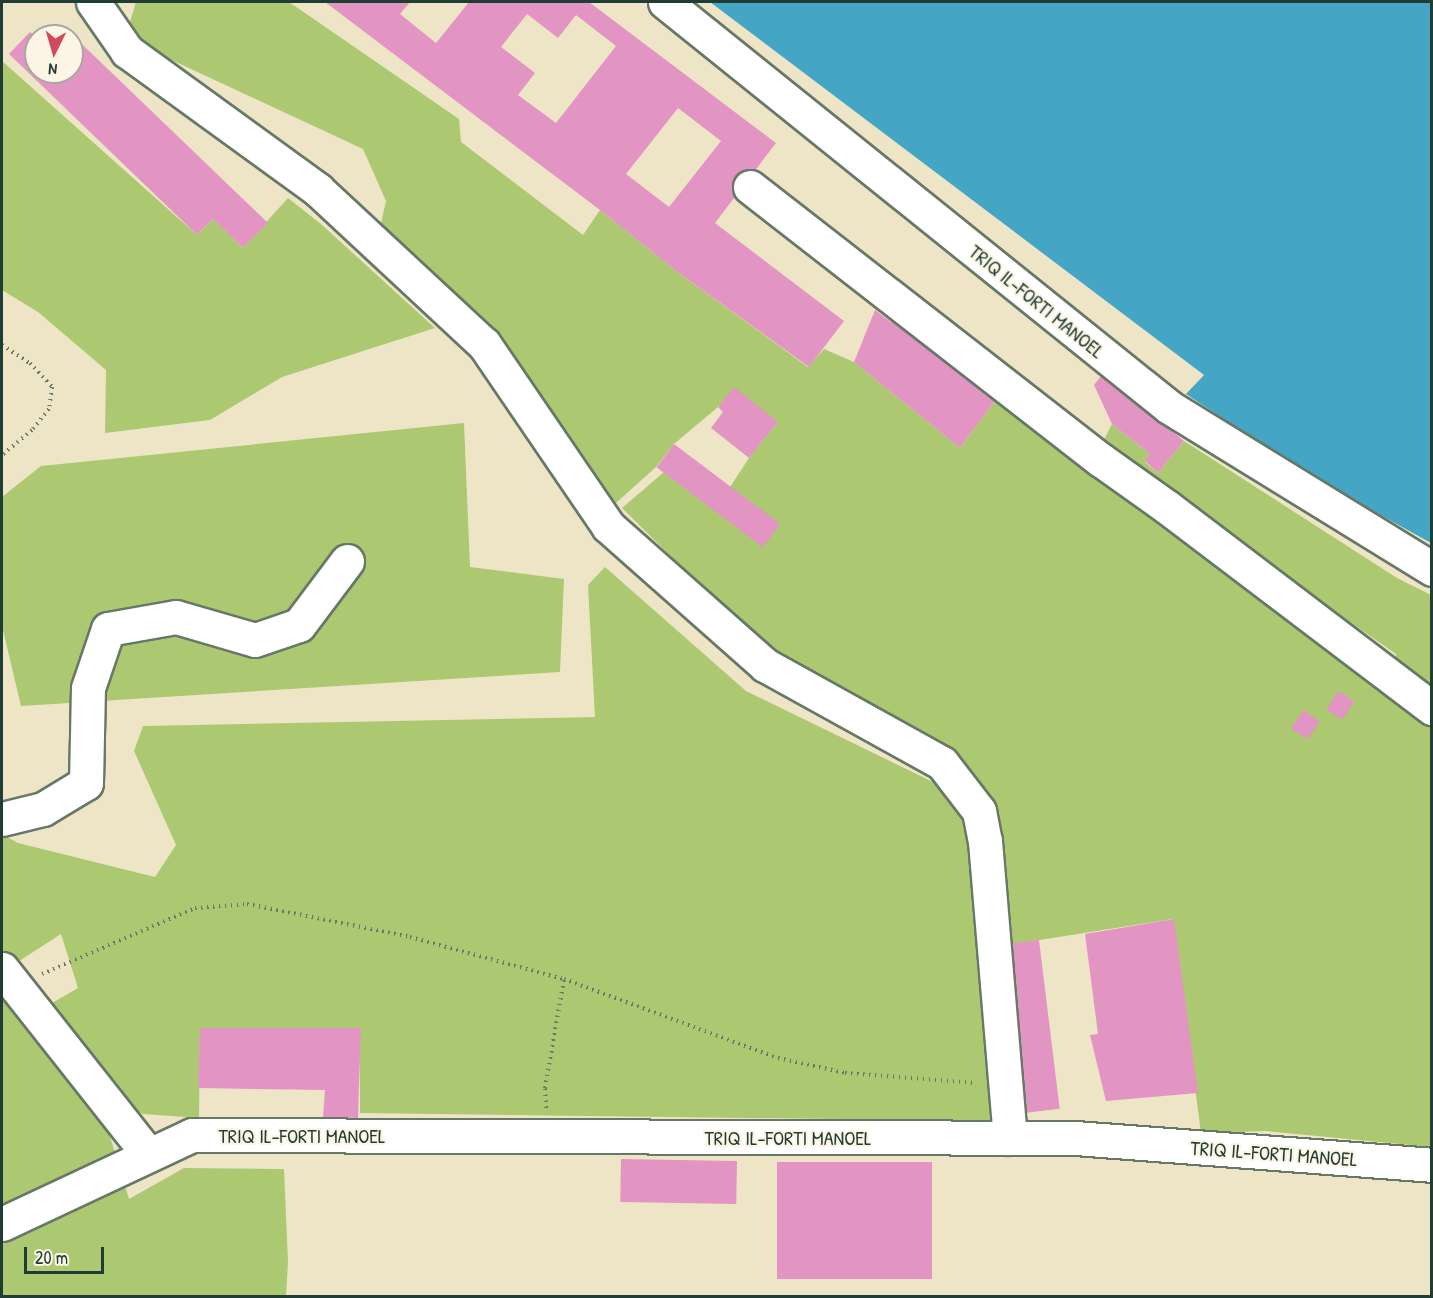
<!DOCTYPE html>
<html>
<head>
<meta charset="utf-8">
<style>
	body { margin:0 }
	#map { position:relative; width:1433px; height:1298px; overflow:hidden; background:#eee5c7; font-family:"Patrick Hand",sans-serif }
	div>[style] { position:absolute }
	.green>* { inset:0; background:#acc971 }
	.water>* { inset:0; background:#44a6c4 }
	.building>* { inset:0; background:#e295c3; transform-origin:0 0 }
	.path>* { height:4px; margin-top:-2px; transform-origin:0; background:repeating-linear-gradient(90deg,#677867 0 1.5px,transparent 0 6px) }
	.roads { filter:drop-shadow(2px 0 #677867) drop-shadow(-2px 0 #677867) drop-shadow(0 2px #677867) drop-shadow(0 -2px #677867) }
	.minor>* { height:33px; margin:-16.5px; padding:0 16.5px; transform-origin:16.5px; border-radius:16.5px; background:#fff }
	span { translate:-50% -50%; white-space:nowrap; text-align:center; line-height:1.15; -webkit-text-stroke:4.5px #fcf5e5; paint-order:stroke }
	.street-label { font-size:20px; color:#1f3d34 }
	.frame { position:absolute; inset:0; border:3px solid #1f3d34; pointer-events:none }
	.north { position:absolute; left:24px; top:24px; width:60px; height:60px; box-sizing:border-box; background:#fcf5e5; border:2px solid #a4ab9e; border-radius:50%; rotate:185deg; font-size:16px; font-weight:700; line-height:24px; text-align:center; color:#1f3d34 }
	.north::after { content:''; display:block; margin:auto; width:21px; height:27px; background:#d1495b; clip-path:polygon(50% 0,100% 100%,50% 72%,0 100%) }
	.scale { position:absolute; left:24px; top:1247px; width:80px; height:27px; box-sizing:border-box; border:3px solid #1f3d34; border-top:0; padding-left:8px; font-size:18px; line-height:21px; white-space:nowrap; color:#1f3d34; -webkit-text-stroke:4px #fcf5e5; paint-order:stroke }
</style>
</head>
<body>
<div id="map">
	<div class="green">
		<i style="clip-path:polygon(136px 2px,289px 2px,459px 119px,461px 142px,583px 235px,600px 210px,676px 271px,808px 367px,824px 349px,854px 362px,960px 448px,1002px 391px,1431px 725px,1431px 1147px,1266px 1131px,1201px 1133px,1173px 919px,1001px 946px,990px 818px,795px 668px,704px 589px,622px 508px,664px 472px,730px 487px,749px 458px,777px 423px,734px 388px,718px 407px,674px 444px,656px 467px,616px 503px,378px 237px,386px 201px,363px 149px,148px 49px,129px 25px)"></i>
		<i style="clip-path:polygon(2px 61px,197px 235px,213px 219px,243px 248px,288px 198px,321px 224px,435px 328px,282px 377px,210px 420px,105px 433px,106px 370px,38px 312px,2px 290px)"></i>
		<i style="clip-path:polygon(464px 423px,470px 567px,564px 579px,560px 672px,21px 706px,2px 626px,2px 497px,41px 466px)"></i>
		<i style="clip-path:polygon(1112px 424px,1150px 454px,1145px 462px,1158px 473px,1184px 441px,1397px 578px,1431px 595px,1431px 692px,1396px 666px,1396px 654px,1151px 484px,1102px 444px)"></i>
		<i style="clip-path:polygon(605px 567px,746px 691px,933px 782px,958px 810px,973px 845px,984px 979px,990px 1121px,360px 1113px,360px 1028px,200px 1028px,199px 1118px,143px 1114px,104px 1093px,40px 1010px,78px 988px,61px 934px,10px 967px,2px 957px,2px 834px,18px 843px,155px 877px,176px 845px,134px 751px,143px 726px,595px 717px,588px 585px)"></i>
		<i style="clip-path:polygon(2px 981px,106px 1123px,129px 1199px,184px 1168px,284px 1169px,288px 1262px,286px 1296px,2px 1296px)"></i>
	</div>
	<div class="water">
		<i style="clip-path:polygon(710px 2px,1431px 2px,1431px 543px,1312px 477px,1186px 394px,1204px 375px)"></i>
	</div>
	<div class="building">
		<i style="clip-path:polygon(evenodd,325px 2px,410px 2px,400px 14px,436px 43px,469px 2px,589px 2px,776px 143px,715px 223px,844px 321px,809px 367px,676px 271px,600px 210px,325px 2px,527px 14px,558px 38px,576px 15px,616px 46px,556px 123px,518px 95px,535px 73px,501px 47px,527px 14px,325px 2px,678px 108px,721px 141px,669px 207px,626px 174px,678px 108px)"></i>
		<i style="clip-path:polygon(62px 25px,268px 223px,243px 248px,213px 219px,197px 235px,9px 54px,30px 32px,36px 37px,36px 72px,72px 72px,72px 36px,51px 36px)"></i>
		<i style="clip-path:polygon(875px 310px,891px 322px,896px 315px,1002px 391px,960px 448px,854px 362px)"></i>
		<i style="clip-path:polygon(1102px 375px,1184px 441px,1158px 473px,1145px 461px,1150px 454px,1112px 424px,1094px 385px)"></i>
		<i style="clip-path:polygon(734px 387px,778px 422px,749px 458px,711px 428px,723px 412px,718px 407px)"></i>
		<i style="left:674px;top:444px;width:133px;height:29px;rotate:37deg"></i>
		<i style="left:1338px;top:691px;width:19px;height:22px;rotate:32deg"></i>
		<i style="left:1303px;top:710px;width:20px;height:22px;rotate:33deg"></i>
		<i style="clip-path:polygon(1174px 919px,1198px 1093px,1106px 1101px,1090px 1035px,1098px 1034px,1085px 934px)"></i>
		<i style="left:1039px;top:940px;width:170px;height:38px;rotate:83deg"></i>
		<i style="clip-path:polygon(200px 1028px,361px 1028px,358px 1118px,323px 1117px,325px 1090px,198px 1088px)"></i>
		<i style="left:621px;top:1159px;width:116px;height:43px;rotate:1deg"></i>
		<i style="left:932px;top:1162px;width:117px;height:155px;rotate:90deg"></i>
	</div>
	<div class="path">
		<i style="left:2px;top:345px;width:33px;rotate:33deg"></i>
		<i style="left:30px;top:363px;width:33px;rotate:47deg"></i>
		<i style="left:52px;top:387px;width:22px;rotate:98deg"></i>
		<i style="left:49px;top:409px;width:27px;rotate:129deg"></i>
		<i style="left:32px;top:430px;width:39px;rotate:140deg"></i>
		<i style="left:42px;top:974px;width:167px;rotate:-23.3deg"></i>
		<i style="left:195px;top:908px;width:52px;rotate:-4.4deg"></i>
		<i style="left:247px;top:904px;width:166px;rotate:11.4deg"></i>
		<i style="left:410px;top:937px;width:160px;rotate:15.3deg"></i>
		<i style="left:564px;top:979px;width:228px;rotate:20.3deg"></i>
		<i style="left:778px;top:1058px;width:69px;rotate:12.6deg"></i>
		<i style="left:845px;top:1073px;width:132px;rotate:4.3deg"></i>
		<i style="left:546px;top:1108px;width:20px;rotate:-93deg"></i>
		<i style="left:545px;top:1088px;width:111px;rotate:-80.1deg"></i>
	</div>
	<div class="roads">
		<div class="minor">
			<i style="left:93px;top:2px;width:60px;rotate:55.2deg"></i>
			<i style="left:127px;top:51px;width:236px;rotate:36deg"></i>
			<i style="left:318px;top:190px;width:226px;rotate:42.9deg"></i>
			<i style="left:484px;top:344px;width:220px;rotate:55.7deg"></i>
			<i style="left:608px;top:526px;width:210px;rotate:41.5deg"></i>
			<i style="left:765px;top:665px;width:202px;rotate:29deg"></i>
			<i style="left:942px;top:763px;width:61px;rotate:52.4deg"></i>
			<i style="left:979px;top:811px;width:31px;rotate:79deg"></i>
			<i style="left:985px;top:841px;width:298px;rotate:85.2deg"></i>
			<i style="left:665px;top:2px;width:647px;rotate:38.78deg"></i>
			<i style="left:1169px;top:407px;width:309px;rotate:31.6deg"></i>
			<i style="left:750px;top:187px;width:445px;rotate:37.9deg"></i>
			<i style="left:1101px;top:460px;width:81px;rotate:35.5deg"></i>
			<i style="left:1167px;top:507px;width:333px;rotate:37.2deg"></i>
			<i style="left:2px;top:819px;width:42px;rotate:-13.7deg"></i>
			<i style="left:43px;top:809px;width:50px;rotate:-31.2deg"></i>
			<i style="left:86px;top:783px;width:95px;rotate:-88.8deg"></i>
			<i style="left:88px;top:688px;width:62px;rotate:-71.3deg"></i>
			<i style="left:108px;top:629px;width:69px;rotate:-10deg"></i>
			<i style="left:176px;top:617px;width:82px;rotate:16.2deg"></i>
			<i style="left:255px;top:640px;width:46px;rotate:-18.8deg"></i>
			<i style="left:299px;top:625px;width:80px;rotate:-53.1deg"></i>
			<i style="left:2px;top:969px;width:236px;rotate:51.7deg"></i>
			<i style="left:2px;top:1224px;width:210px;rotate:-25.1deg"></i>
			<i style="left:192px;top:1135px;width:883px;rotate:0.19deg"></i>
			<i style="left:1075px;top:1138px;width:358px;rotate:4.3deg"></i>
		</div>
	</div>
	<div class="street-label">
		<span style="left:1037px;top:301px;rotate:39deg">TRIQ IL-FORTI MANOEL</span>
		<span style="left:302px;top:1135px">TRIQ IL-FORTI MANOEL</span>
		<span style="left:788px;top:1137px">TRIQ IL-FORTI MANOEL</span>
		<span style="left:1274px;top:1153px;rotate:4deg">TRIQ IL-FORTI MANOEL</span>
	</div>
	<div class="frame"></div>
	<div class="north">N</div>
	<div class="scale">20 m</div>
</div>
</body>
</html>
